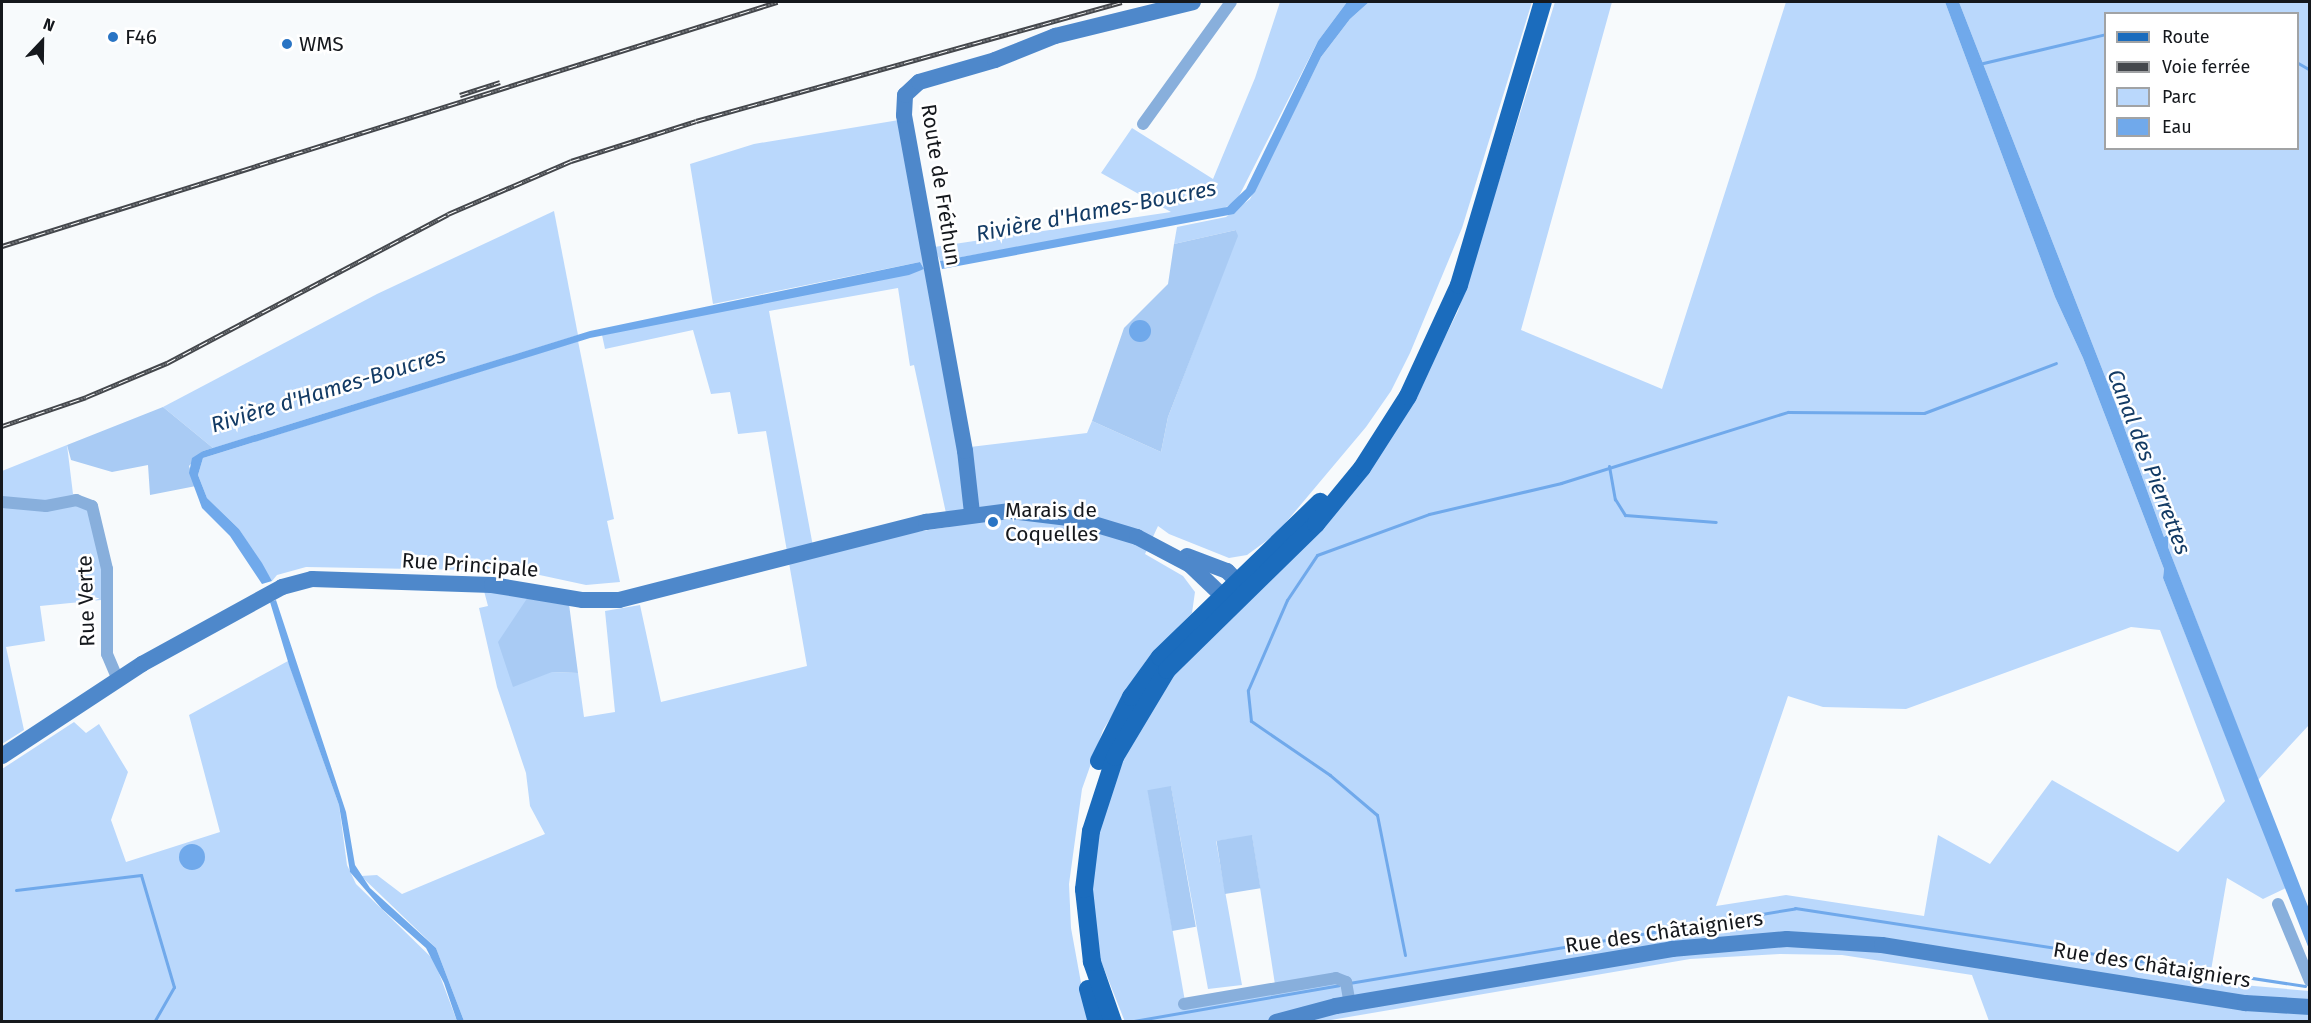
<!DOCTYPE html>
<html>
<head>
<meta charset="utf-8">
<style>
	body { margin:0 }
	#map { position:relative; width:2311px; height:1023px; overflow:hidden; background:#f7fafc; font-family:"Fira Sans",sans-serif }
	div>[style] { position:absolute }
	.green>* { inset:0; background:#bad8fc }
	.forest>* { inset:0; background:#a9cbf4; transform-origin:0 0 }
	.water>* { inset:0; background:#70a9eb }
	.round { border-radius:50% }
	.stream>* { height:3px; margin:-1.5px; padding:0 1.5px; transform-origin:1.5px; border-radius:1.5px; background:#70a9eb }
	.street>* { height:12px; margin:-6px; padding:0 6px; transform-origin:6px; border-radius:6px; background:#88afdc }
	.secondary>* { height:16px; margin:-8px; padding:0 8px; transform-origin:8px; border-radius:8px; background:#4e88cb }
	.primary>* { height:18px; margin:-9px; padding:0 9px; transform-origin:9px; border-radius:9px; background:#1b6cbd }
	.rail>* { height:5px; margin-top:-2.5px; transform-origin:0; background:repeating-linear-gradient(90deg,#fff 0 9px,#44474c 0 18px); box-sizing:border-box; border-block:2px solid #44474c }
	.dots>* { width:16px; height:16px; translate:-50% -50%; box-sizing:border-box; border:3px solid #fff; border-radius:50% }
	span { translate:-50% -50%; white-space:nowrap; text-align:center; line-height:1.15; -webkit-text-stroke:5px #fff; paint-order:stroke }
	.poi-label { font-size:21px; color:#15181d }
	.left { translate:0 -50%; text-align:left }
	.street-label { font-size:21px; color:#15181d }
	.water-label { font-size:22px; color:#133b65; font-style:italic }
	.frame { position:absolute; inset:0; border:3px solid #15181d; pointer-events:none }
	.legend { position:absolute; left:2104px; top:12px; width:195px; height:138px; box-sizing:border-box; background:#fff; border:2px solid #a1a3a5; margin:0; padding:8px 10px; list-style:none; font-size:18px; color:#15181d }
	.legend li { display:flex; align-items:center; gap:12px; height:30px }
	.legend b { width:30px; border:2px solid #a1a3a5 }
	.north { position:absolute; left:12px; top:12px; width:60px; height:60px; -webkit-text-stroke:4px #fff; paint-order:stroke; rotate:22deg; font-size:16px; font-weight:700; line-height:24px; text-align:center; color:#15181d }
	.north::after { content:''; display:block; margin:auto; width:21px; height:27px; background:#15181d; clip-path:polygon(50% 0,100% 100%,50% 72%,0 100%) }
</style>
</head>
<body>
<div id="map">
	<div class="green">
		<i style="clip-path:polygon(1280px 2px,1347px 2px,1318px 41px,1237px 200px,1223px 209px,1198px 215px,940px 261px,934px 247px,1171px 212px,1101px 173px,1132px 128px,1213px 179px,1255px 78px)"></i>
		<i style="clip-path:polygon(evenodd,1369px 2px,1532px 2px,1462px 228px,1410px 353px,1391px 391px,1366px 427px,1277px 533px,1247px 555px,1229px 558px,1169px 534px,1158px 526px,1145px 554px,1183px 576px,1195px 592px,1192px 613px,1146px 661px,1103px 730px,1082px 789px,1069px 884px,1071px 928px,1088px 1021px,464px 1021px,436px 948px,361px 876px,377px 875px,402px 894px,545px 834px,530px 806px,526px 773px,497px 687px,479px 608px,488px 606px,484px 591px,528px 597px,552px 672px,578px 673px,584px 717px,615px 712px,605px 611px,640px 605px,661px 702px,807px 666px,766px 431px,738px 434px,730px 392px,711px 394px,693px 330px,605px 349px,602px 335px,924px 269px,920px 262px,713px 304px,690px 164px,754px 144px,899px 120px,970px 447px,1087px 433px,1092px 421px,1161px 452px,1168px 417px,1237px 236px,1236px 230px,1174px 244px,1177px 227px,1226px 217px,1250px 199px,1321px 57px,1350px 19px,1369px 2px,898px 288px,910px 366px,914px 365px,949px 527px,895px 535px,815px 557px,769px 311px,898px 288px)"></i>
		<i style="clip-path:polygon(evenodd,1555px 2px,1612px 2px,1521px 330px,1662px 389px,1786px 2px,1945px 2px,2055px 297px,2083px 358px,2164px 569px,2163px 578px,2286px 888px,2263px 899px,2227px 878px,2209px 982px,2309px 991px,2309px 1021px,1989px 1021px,1972px 975px,1842px 955px,1780px 954px,1690px 959px,1325px 1021px,1125px 1022px,1099px 956px,1091px 889px,1096px 837px,1121px 761px,1173px 672px,1407px 413px,1458px 311px,1555px 2px,2131px 627px,2160px 630px,2225px 801px,2178px 852px,2052px 780px,1990px 864px,1938px 835px,1924px 916px,1786px 895px,1716px 906px,1788px 696px,1823px 707px,1906px 709px,2131px 627px,1555px 2px,1171px 787px,1208px 989px,1242px 985px,1216px 841px,1252px 836px,1276px 991px,1186px 1007px,1148px 791px,1171px 787px)"></i>
		<i style="clip-path:polygon(evenodd,1959px 2px,2309px 2px,2309px 725px,2258px 780px,2168px 547px,2167px 534px,2164px 537px,2115px 402px,1959px 2px,2106px 14px,2298px 14px,2298px 148px,2106px 148px,2106px 14px)"></i>
		<i style="clip-path:polygon(554px 211px,578px 335px,213px 448px,163px 407px,377px 294px)"></i>
		<i style="clip-path:polygon(578px 341px,614px 519px,607px 521px,620px 582px,586px 585px,521px 571px,306px 567px,277px 575px,272px 581px,239px 529px,207px 498px,198px 475px,203px 458px)"></i>
		<i style="clip-path:polygon(67px 445px,73px 494px,92px 512px,104px 575px,101px 600px,40px 606px,45px 641px,6px 647px,24px 730px,2px 744px,2px 471px)"></i>
		<i style="clip-path:polygon(288px 661px,339px 805px,347px 865px,356px 884px,434px 960px,457px 1021px,2px 1022px,2px 769px,74px 722px,86px 733px,99px 724px,128px 772px,111px 820px,126px 862px,220px 832px,189px 715px)"></i>
	</div>
	<div class="forest">
		<i style="clip-path:polygon(1236px 230px,1238px 236px,1168px 417px,1161px 452px,1092px 421px,1124px 328px,1168px 284px,1174px 244px)"></i>
		<i style="clip-path:polygon(163px 407px,213px 448px,203px 451px,189px 466px,196px 486px,150px 495px,148px 465px,112px 472px,71px 460px,67px 445px)"></i>
		<i style="clip-path:polygon(528px 597px,569px 604px,578px 673px,552px 672px,513px 687px,498px 642px)"></i>
		<i style="left:1171px;top:786px;width:143px;height:24px;rotate:80deg"></i>
		<i style="left:1252px;top:835px;width:54px;height:36px;rotate:81deg"></i>
	</div>
	<div class="water">
		<i style="clip-path:polygon(1347px 2px,1369px 2px,1350px 19px,1321px 57px,1255px 192px,1234px 214px,942px 269px,940px 261px,1227px 207px,1246px 189px,1318px 41px)"></i>
		<i style="clip-path:polygon(1945px 2px,1959px 2px,2115px 402px,2164px 537px,2168px 534px,2168px 547px,2309px 909px,2309px 949px,2163px 578px,2164px 569px,2083px 358px,2055px 297px)"></i>
		<i style="clip-path:polygon(920px 262px,924px 269px,909px 275px,590px 338px,203px 458px,198px 475px,207px 498px,239px 529px,262px 563px,272px 581px,262px 584px,230px 536px,202px 508px,189px 473px,192px 458px,203px 451px,590px 331px)"></i>
		<i class="round" style="left:1129px;top:320px;width:22px;height:22px"></i>
		<i style="clip-path:polygon(276px 600px,346px 812px,355px 865px,370px 888px,436px 948px,464px 1021px,457px 1021px,444px 983px,426px 948px,382px 909px,350px 872px,339px 805px,289px 665px,270px 602px)"></i>
		<i class="round" style="left:179px;top:844px;width:26px;height:26px"></i>
	</div>
	<div class="stream">
		<i style="left:2194px;top:14px;width:15px"></i>
		<i style="left:2298px;top:63px;width:14px;rotate:30deg"></i>
		<i style="left:1979px;top:64px;width:130px;rotate:-13.3deg"></i>
		<i style="left:1609px;top:466px;width:34px;rotate:80deg"></i>
		<i style="left:1615px;top:499px;width:19px;rotate:58deg"></i>
		<i style="left:1625px;top:515px;width:91px;rotate:4.4deg"></i>
		<i style="left:16px;top:890px;width:126px;rotate:-6.8deg"></i>
		<i style="left:141px;top:875px;width:117px;rotate:73.6deg"></i>
		<i style="left:174px;top:987px;width:40px;rotate:119.7deg"></i>
		<i style="left:1405px;top:955px;width:143px;rotate:-101.3deg"></i>
		<i style="left:1377px;top:815px;width:62px;rotate:-139.6deg"></i>
		<i style="left:1330px;top:775px;width:96px;rotate:-145.6deg"></i>
		<i style="left:1251px;top:721px;width:31px;rotate:-96deg"></i>
		<i style="left:1248px;top:690px;width:98px;rotate:-66.6deg"></i>
		<i style="left:1287px;top:600px;width:54px;rotate:-56.3deg"></i>
		<i style="left:1317px;top:555px;width:119px;rotate:-20.1deg"></i>
		<i style="left:1429px;top:514px;width:136px;rotate:-13.2deg"></i>
		<i style="left:1561px;top:483px;width:238px;rotate:-17.4deg"></i>
		<i style="left:1788px;top:412px;width:136px;rotate:0.4deg"></i>
		<i style="left:1924px;top:413px;width:141px;rotate:-20.7deg"></i>
		<i style="left:1349px;top:983px;width:452px;rotate:-9.5deg"></i>
		<i style="left:1795px;top:908px;width:516px;rotate:8.7deg"></i>
		<i style="left:1128px;top:1022px;width:214px;rotate:-9.9deg"></i>
	</div>
	<div class="street">
		<i style="left:1143px;top:124px;width:150px;rotate:-54.2deg"></i>
		<i style="left:2px;top:502px;width:44px;rotate:5.2deg"></i>
		<i style="left:46px;top:506px;width:31px;rotate:-11deg"></i>
		<i style="left:76px;top:500px;width:17px;rotate:21deg"></i>
		<i style="left:92px;top:506px;width:65px;rotate:76.6deg"></i>
		<i style="left:107px;top:569px;width:85px;rotate:90deg"></i>
		<i style="left:107px;top:654px;width:28px;rotate:67deg"></i>
		<i style="left:2278px;top:904px;width:83px;rotate:67.4deg"></i>
		<i style="left:1184px;top:1004px;width:154px;rotate:-9.7deg"></i>
		<i style="left:1336px;top:978px;width:11px;rotate:22deg"></i>
		<i style="left:1346px;top:982px;width:22px;rotate:80deg"></i>
	</div>
	<div class="secondary">
		<i style="left:972px;top:513px;width:62px;rotate:-96.4deg"></i>
		<i style="left:965px;top:451px;width:341px;rotate:-100.3deg"></i>
		<i style="left:904px;top:115px;width:20px;rotate:-87deg"></i>
		<i style="left:905px;top:95px;width:19px;rotate:-43deg"></i>
		<i style="left:919px;top:82px;width:79px;rotate:-16.1deg"></i>
		<i style="left:995px;top:60px;width:65px;rotate:-21.8deg"></i>
		<i style="left:1055px;top:36px;width:142px;rotate:-13.8deg"></i>
		<i style="left:1187px;top:556px;width:43px;rotate:20.6deg"></i>
		<i style="left:1227px;top:571px;width:27px;rotate:45deg"></i>
		<i style="left:2px;top:756px;width:168px;rotate:-33.3deg"></i>
		<i style="left:142px;top:664px;width:160px;rotate:-28.8deg"></i>
		<i style="left:282px;top:587px;width:31px;rotate:-15deg"></i>
		<i style="left:312px;top:579px;width:180px;rotate:1.9deg"></i>
		<i style="left:492px;top:585px;width:92px;rotate:9.4deg"></i>
		<i style="left:583px;top:600px;width:36px"></i>
		<i style="left:619px;top:600px;width:317px;rotate:-14.3deg"></i>
		<i style="left:926px;top:522px;width:85px;rotate:-7.5deg"></i>
		<i style="left:1010px;top:511px;width:67px;rotate:6.8deg"></i>
		<i style="left:1077px;top:519px;width:63px;rotate:16.7deg"></i>
		<i style="left:1137px;top:537px;width:60px;rotate:27.8deg"></i>
		<i style="left:1190px;top:565px;width:58px;rotate:43.6deg"></i>
		<i style="left:1276px;top:1022px;width:62px;rotate:-14.9deg"></i>
		<i style="left:1336px;top:1006px;width:341px;rotate:-9.6deg"></i>
		<i style="left:1672px;top:949px;width:115px;rotate:-5deg"></i>
		<i style="left:1787px;top:939px;width:95px;rotate:3.6deg"></i>
		<i style="left:1882px;top:945px;width:368px;rotate:9.1deg"></i>
		<i style="left:2245px;top:1003px;width:65px;rotate:3.5deg"></i>
	</div>
	<div class="primary">
		<i style="left:1099px;top:761px;width:72px;rotate:-63.4deg"></i>
		<i style="left:1131px;top:697px;width:49px;rotate:-54.1deg"></i>
		<i style="left:1160px;top:657px;width:223px;rotate:-44.1deg"></i>
		<i style="left:1088px;top:989px;width:34px;rotate:75deg"></i>
		<i style="left:1113px;top:1022px;width:64px;rotate:-109.3deg"></i>
		<i style="left:1092px;top:962px;width:73px;rotate:-96.3deg"></i>
		<i style="left:1084px;top:889px;width:58px;rotate:-83.1deg"></i>
		<i style="left:1091px;top:831px;width:78px;rotate:-72deg"></i>
		<i style="left:1115px;top:757px;width:101px;rotate:-59.1deg"></i>
		<i style="left:1167px;top:670px;width:209px;rotate:-44.4deg"></i>
		<i style="left:1316px;top:524px;width:72px;rotate:-50.6deg"></i>
		<i style="left:1362px;top:468px;width:85px;rotate:-57.4deg"></i>
		<i style="left:1408px;top:396px;width:122px;rotate:-65.3deg"></i>
		<i style="left:1459px;top:285px;width:295px;rotate:-73.5deg"></i>
	</div>
	<div class="rail">
		<i style="left:460px;top:95px;width:42px;rotate:-18deg"></i>
		<i style="left:2px;top:246px;width:813px;rotate:-17.48deg"></i>
		<i style="left:2px;top:426px;width:89px;rotate:-19deg"></i>
		<i style="left:86px;top:397px;width:88px;rotate:-22.8deg"></i>
		<i style="left:167px;top:363px;width:318px;rotate:-27.9deg"></i>
		<i style="left:448px;top:214px;width:134px;rotate:-23.3deg"></i>
		<i style="left:571px;top:161px;width:131px;rotate:-17.7deg"></i>
		<i style="left:696px;top:121px;width:442px;rotate:-15.6deg"></i>
	</div>
	<div class="dots">
		<i style="left:113px;top:37px;background:#2974c4"></i>
		<i style="left:287px;top:44px;background:#2974c4"></i>
		<i style="left:993px;top:522px;background:#2974c4"></i>
	</div>
	<div class="poi-label">
		<span class="left" style="left:125px;top:37px">F46</span>
		<span class="left" style="left:299px;top:44px">WMS</span>
		<span class="left" style="left:1005px;top:522px">Marais de<br>Coquelles</span>
	</div>
	<div class="street-label">
		<span style="left:941px;top:185px;rotate:81deg">Route de Fréthun</span>
		<span style="left:470px;top:565px;rotate:4deg">Rue Principale</span>
		<span style="left:86px;top:601px;rotate:-92deg">Rue Verte</span>
		<span style="left:1664px;top:932px;rotate:-8deg">Rue des Châtaigniers</span>
		<span style="left:2152px;top:965px;rotate:9deg">Rue des Châtaigniers</span>
	</div>
	<div class="water-label">
		<span style="left:1096px;top:211px;rotate:-11deg">Rivière d'Hames-Boucres</span>
		<span style="left:328px;top:390px;rotate:-17deg">Rivière d'Hames-Boucres</span>
		<span style="left:2149px;top:462px;rotate:69deg">Canal des Pierrettes</span>
	</div>
	<div class="frame"></div>
	<ul class="legend">
	<li><b style="height:8px;background:#1b6cbd"></b>Route</li>
	<li><b style="height:8px;background:#44474c"></b>Voie ferrée</li>
	<li><b style="height:16px;background:#bad8fc"></b>Parc</li>
	<li><b style="height:16px;background:#70a9eb"></b>Eau</li>
	</ul>
	<div class="north">N</div>
</div>
</body>
</html>
